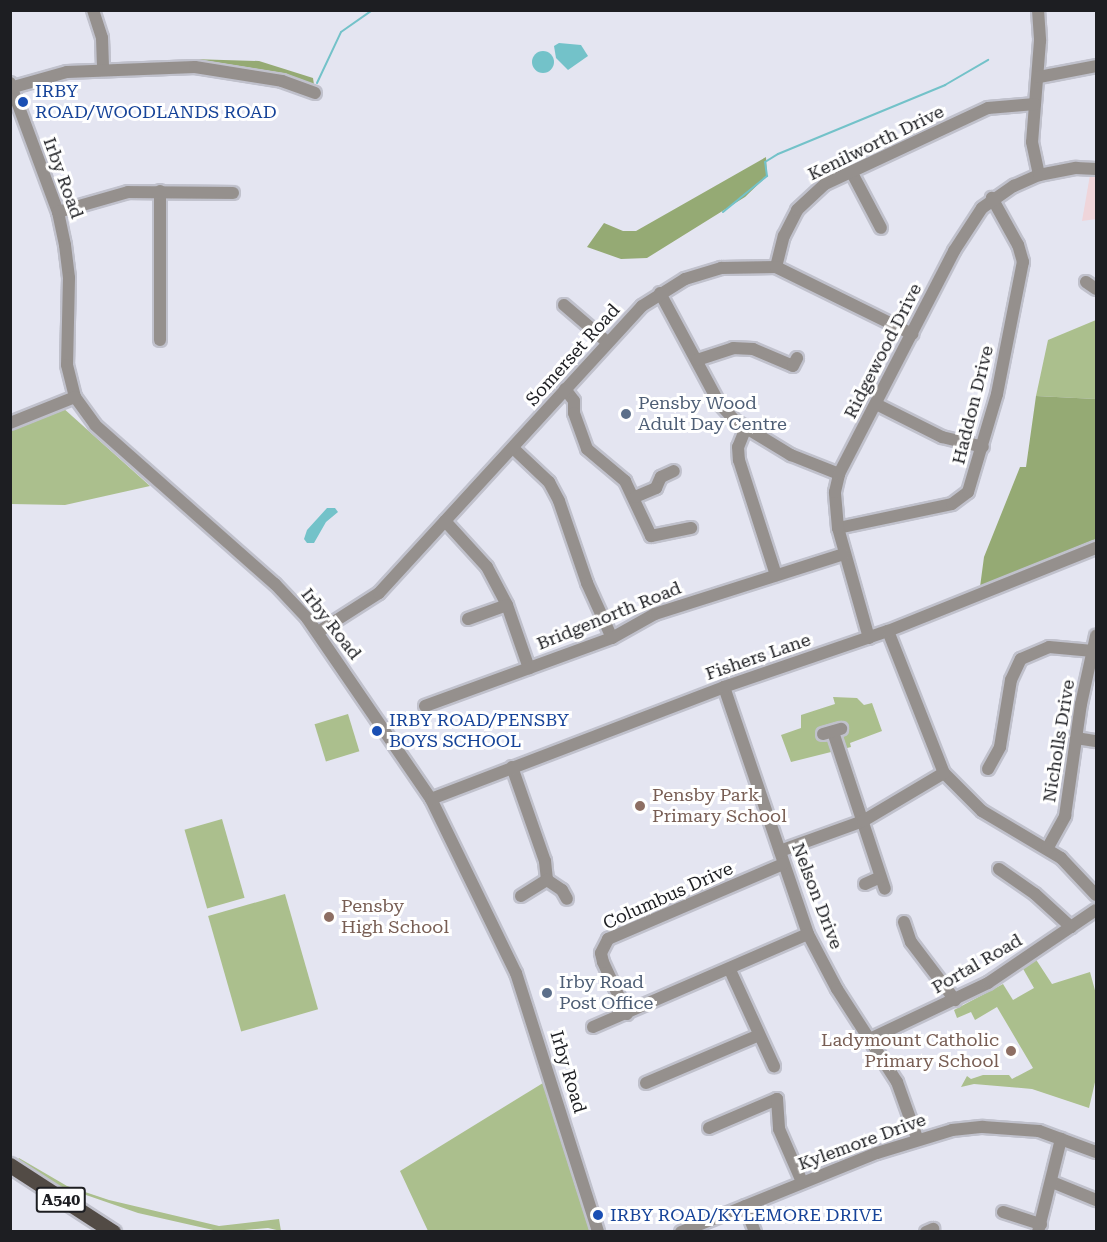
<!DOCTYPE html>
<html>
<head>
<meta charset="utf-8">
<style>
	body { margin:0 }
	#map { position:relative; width:1107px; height:1242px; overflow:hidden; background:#e4e5f1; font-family:"Roboto Serif",serif }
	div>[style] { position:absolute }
	.commercial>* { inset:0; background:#efd5da }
	.green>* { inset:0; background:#abbf8d; transform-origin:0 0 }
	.forest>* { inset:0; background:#95aa74 }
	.water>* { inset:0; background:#73c2c9 }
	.round { border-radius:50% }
	.stream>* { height:2px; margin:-1px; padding:0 1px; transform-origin:1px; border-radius:1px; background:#73c2c9 }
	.roads { filter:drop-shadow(2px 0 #c0c1cc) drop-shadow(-2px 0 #c0c1cc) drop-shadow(0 2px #c0c1cc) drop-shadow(0 -2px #c0c1cc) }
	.minor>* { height:12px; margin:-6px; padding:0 6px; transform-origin:6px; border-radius:6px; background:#95908d }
	.major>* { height:15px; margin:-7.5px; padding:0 7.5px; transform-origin:7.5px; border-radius:7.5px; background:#524b45 }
	.dots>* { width:16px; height:16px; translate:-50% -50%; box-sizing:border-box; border:3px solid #fff; border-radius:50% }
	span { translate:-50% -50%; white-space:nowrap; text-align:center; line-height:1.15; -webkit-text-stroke:6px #fff; paint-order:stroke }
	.shield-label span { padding:2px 4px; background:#fff; border:2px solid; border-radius:4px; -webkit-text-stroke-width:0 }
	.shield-label { font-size:16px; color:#1d1e22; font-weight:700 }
	.transit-label { font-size:18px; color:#164399 }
	.left { translate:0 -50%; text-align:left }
	.street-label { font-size:18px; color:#1d1e22 }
	.service-label { font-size:18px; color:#4e5e75 }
	.education-label { font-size:18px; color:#785e54 }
	.right { translate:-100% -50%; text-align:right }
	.frame { position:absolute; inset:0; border:12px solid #1d1e22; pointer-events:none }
</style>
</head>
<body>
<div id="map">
	<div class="commercial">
		<i style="clip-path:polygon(1090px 175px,1096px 175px,1096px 219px,1082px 221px)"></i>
	</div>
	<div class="green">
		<i style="clip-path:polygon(1096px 320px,1096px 399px,1036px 396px,1048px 340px)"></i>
		<i style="clip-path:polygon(62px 407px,150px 486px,65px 505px,11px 504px,11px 429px)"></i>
		<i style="clip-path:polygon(833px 697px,857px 698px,864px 705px,872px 703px,882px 731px,850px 743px,851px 747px,791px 762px,781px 735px,801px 728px,801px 715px,835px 704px)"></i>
		<i style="left:348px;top:714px;width:39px;height:35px;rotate:73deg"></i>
		<i style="left:222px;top:819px;width:82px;height:39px;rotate:74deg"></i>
		<i style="left:285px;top:894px;width:120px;height:80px;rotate:74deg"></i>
		<i style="clip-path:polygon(1035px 958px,1052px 984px,1090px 972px,1096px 994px,1096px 1078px,1089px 1108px,1032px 1089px,974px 1084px,961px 1087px,967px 1076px,971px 1079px,983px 1075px,1009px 1075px,1012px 1079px,1033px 1068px,997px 1007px,975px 1020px,971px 1012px,957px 1018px,954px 1010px,1003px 984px,1013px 1000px,1034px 988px,1022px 967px)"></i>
		<i style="clip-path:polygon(543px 1083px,595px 1231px,428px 1231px,400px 1171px)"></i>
		<i style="clip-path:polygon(19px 1158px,67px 1186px,109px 1200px,219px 1226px,279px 1219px,281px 1231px,268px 1228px,222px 1232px,138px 1213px,63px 1187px,59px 1191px,16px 1162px)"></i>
	</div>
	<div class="forest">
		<i style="clip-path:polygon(191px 59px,259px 61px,313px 78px,315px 91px,191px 65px)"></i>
		<i style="clip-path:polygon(766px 157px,767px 176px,745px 197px,647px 258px,621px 259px,587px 247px,604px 223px,623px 231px,636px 231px)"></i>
		<i style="clip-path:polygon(1036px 396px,1096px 399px,1096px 539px,980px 587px,984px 557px,1020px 467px,1026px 467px)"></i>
	</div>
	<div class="water">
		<i style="clip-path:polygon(559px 43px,581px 45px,588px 56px,568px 70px,556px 58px,554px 46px)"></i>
		<i class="round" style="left:532px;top:51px;width:22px;height:22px"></i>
		<i style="clip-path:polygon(327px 508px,335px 508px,338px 512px,326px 522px,314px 543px,307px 543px,304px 539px,307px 530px)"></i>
	</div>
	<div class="stream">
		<i style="left:317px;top:83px;width:56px;rotate:-64.8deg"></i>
		<i style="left:341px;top:32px;width:39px;rotate:-35deg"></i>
		<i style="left:723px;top:212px;width:57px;rotate:-39.3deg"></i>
		<i style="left:767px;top:176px;width:14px;rotate:-98deg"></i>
		<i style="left:765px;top:162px;width:15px;rotate:-32deg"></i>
		<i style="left:778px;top:154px;width:181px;rotate:-22.4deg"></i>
		<i style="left:945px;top:85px;width:50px;rotate:-30.2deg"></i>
	</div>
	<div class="roads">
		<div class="minor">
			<i style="left:93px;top:10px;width:29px;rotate:72deg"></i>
			<i style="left:102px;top:38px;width:30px;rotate:88deg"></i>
			<i style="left:1038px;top:10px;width:31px;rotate:86deg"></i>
			<i style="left:1040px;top:41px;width:101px;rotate:94.5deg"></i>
			<i style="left:1032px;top:142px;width:34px;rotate:78deg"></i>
			<i style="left:1039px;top:77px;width:58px;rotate:-10.9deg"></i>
			<i style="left:10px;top:83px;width:138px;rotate:69.6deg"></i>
			<i style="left:58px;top:212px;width:34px;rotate:78deg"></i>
			<i style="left:65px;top:245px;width:33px;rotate:83deg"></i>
			<i style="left:69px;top:278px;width:87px;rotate:91.3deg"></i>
			<i style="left:67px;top:365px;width:33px;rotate:76deg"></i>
			<i style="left:75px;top:397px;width:34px;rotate:54deg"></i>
			<i style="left:95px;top:425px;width:240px;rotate:41.5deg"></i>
			<i style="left:275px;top:584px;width:47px;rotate:46.7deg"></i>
			<i style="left:307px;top:618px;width:219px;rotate:55.6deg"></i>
			<i style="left:431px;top:799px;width:194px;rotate:64deg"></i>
			<i style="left:516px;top:973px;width:272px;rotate:72.4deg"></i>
			<i style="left:10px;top:88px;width:59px;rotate:-15.7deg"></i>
			<i style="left:67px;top:72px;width:128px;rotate:-2.2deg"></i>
			<i style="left:195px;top:67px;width:88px;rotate:9.1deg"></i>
			<i style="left:282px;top:81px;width:35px;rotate:20deg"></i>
			<i style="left:852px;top:173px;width:62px;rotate:62.2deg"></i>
			<i style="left:160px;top:191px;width:149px;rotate:90deg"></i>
			<i style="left:58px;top:212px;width:73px;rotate:-15.9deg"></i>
			<i style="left:128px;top:192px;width:105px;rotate:0.5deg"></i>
			<i style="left:776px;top:267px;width:32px;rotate:-76deg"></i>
			<i style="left:784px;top:236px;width:29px;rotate:-63deg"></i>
			<i style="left:797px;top:210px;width:38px;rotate:-43deg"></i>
			<i style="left:825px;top:184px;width:180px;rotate:-25deg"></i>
			<i style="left:988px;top:108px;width:47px;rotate:-4.9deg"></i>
			<i style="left:1086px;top:282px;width:12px;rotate:35deg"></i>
			<i style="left:660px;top:293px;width:125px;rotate:61.8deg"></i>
			<i style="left:719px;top:403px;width:24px;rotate:48deg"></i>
			<i style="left:735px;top:421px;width:66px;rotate:31.3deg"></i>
			<i style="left:791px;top:455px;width:52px;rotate:21.6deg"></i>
			<i style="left:564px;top:305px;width:57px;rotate:40.7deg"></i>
			<i style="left:697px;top:360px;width:38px;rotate:-18deg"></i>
			<i style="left:733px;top:348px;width:20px;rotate:3deg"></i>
			<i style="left:753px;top:349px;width:43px;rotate:23deg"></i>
			<i style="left:793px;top:366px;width:9px;rotate:-63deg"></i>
			<i style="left:565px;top:389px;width:15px;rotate:53deg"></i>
			<i style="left:574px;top:401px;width:12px;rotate:90deg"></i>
			<i style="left:574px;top:413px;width:38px;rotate:70deg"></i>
			<i style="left:587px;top:449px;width:50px;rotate:40.1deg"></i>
			<i style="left:625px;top:481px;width:61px;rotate:64.7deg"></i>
			<i style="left:651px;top:536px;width:41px;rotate:-11.3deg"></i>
			<i style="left:876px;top:404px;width:74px;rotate:26.6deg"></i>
			<i style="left:942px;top:437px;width:42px;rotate:13.7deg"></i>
			<i style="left:10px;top:423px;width:70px;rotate:-21.8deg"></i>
			<i style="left:745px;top:430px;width:18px;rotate:112deg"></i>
			<i style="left:738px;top:447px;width:13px;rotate:86deg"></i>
			<i style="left:739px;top:460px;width:121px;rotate:72.2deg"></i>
			<i style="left:513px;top:448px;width:50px;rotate:43.4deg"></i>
			<i style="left:549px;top:482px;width:21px;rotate:62deg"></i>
			<i style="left:559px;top:501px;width:87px;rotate:71.1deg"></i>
			<i style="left:587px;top:583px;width:60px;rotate:65.6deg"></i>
			<i style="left:635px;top:497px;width:23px;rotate:-23deg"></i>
			<i style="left:656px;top:488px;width:12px;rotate:-66deg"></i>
			<i style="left:661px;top:477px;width:14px;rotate:-25deg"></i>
			<i style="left:445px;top:521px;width:62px;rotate:47.6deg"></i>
			<i style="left:487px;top:567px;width:43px;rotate:62.2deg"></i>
			<i style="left:507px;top:605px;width:67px;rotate:70.8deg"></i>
			<i style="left:838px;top:528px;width:116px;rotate:-11.9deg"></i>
			<i style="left:952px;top:504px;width:20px;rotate:-37deg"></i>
			<i style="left:968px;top:492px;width:102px;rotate:-73.5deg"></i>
			<i style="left:997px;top:394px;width:135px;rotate:-78.9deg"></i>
			<i style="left:1023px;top:262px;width:18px;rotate:-106deg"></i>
			<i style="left:1018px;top:245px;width:54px;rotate:-119deg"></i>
			<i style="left:468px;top:619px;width:41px;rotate:-19.7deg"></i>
			<i style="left:888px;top:631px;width:153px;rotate:68.5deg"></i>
			<i style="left:944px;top:773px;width:54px;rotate:45deg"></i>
			<i style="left:982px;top:811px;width:92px;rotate:30.7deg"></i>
			<i style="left:1061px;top:858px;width:51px;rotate:46.6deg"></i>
			<i style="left:318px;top:632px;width:72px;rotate:-32.6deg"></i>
			<i style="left:379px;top:593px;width:389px;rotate:-47.5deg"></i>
			<i style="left:642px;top:306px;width:51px;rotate:-32.1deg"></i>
			<i style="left:685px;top:279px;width:38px;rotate:-17deg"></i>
			<i style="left:721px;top:268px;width:55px;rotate:-1deg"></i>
			<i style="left:776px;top:267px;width:152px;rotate:26.2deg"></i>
			<i style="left:869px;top:638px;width:114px;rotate:-105.7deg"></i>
			<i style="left:838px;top:528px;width:36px;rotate:-95deg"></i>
			<i style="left:835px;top:492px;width:18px;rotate:-77deg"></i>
			<i style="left:839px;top:474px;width:251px;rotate:-62.7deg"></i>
			<i style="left:954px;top:251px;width:51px;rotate:-56.9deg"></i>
			<i style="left:982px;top:208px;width:39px;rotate:-35deg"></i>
			<i style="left:1014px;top:186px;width:27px;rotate:-24deg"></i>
			<i style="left:1039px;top:175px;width:38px;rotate:-11deg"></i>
			<i style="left:1076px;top:168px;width:20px;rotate:3deg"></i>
			<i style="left:724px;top:687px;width:261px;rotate:71.2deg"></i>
			<i style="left:808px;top:934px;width:62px;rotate:62.2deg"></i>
			<i style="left:837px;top:989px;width:111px;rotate:57.2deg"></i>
			<i style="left:897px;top:1082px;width:59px;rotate:70.3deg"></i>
			<i style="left:425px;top:706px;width:199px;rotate:-20deg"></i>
			<i style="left:612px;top:638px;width:49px;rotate:-29.2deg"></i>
			<i style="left:655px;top:614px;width:198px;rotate:-17.6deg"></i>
			<i style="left:833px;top:732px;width:165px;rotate:71.7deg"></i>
			<i style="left:823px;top:734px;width:19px;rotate:-16deg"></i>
			<i style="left:1076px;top:738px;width:20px;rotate:9deg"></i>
			<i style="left:512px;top:767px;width:100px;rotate:70.7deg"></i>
			<i style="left:545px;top:861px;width:19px;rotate:84deg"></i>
			<i style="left:547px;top:880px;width:18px;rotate:34deg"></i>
			<i style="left:562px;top:890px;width:10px;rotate:61deg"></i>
			<i style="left:988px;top:769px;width:25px;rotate:-61deg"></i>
			<i style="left:1000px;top:747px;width:68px;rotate:-80.7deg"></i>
			<i style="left:1011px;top:680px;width:23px;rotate:-65deg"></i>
			<i style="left:1021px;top:659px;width:30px;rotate:-23deg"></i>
			<i style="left:1049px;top:647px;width:44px;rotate:5.2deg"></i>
			<i style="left:431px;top:799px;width:314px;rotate:-20.9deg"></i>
			<i style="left:724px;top:687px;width:173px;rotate:-18.9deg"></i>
			<i style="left:888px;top:631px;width:224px;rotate:-21.8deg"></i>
			<i style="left:1047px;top:849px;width:38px;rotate:-61deg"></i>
			<i style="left:1065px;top:816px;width:113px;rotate:-81.9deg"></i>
			<i style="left:1081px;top:704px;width:70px;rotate:-77.6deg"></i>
			<i style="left:780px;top:851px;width:88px;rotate:-19.9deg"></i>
			<i style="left:863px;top:821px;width:94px;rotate:-30.7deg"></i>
			<i style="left:999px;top:869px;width:44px;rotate:34.8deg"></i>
			<i style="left:1035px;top:894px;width:49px;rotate:42.5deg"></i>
			<i style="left:865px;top:884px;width:17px;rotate:-24deg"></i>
			<i style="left:521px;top:896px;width:31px;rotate:-32deg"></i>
			<i style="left:904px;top:922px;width:21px;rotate:71deg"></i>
			<i style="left:911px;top:942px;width:73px;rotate:52.8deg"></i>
			<i style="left:730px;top:970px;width:106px;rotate:65.4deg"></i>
			<i style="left:627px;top:1014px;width:57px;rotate:-114.8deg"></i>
			<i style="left:603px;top:962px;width:9px;rotate:-103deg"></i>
			<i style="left:601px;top:953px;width:16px;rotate:-63deg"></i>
			<i style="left:608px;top:939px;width:190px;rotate:-23.2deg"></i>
			<i style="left:593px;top:1027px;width:234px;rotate:-23.4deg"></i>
			<i style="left:870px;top:1039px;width:131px;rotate:-25.4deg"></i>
			<i style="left:988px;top:983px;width:130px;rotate:-34.1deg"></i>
			<i style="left:646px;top:1083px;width:123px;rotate:-23deg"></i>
			<i style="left:709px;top:1128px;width:74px;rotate:-23.1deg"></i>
			<i style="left:777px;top:1099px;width:30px;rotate:86deg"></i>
			<i style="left:779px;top:1129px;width:58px;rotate:66.5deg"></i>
			<i style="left:1052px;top:1182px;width:48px;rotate:22.2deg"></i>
			<i style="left:745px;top:1206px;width:28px;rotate:69deg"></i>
			<i style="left:1003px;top:1212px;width:40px;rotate:18deg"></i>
			<i style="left:681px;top:1232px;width:211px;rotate:-22deg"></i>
			<i style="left:877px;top:1153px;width:78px;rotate:-17deg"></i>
			<i style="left:952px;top:1130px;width:31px;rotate:-6deg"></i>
			<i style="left:983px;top:1127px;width:56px;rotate:4.1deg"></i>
			<i style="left:1039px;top:1131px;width:61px;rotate:20.2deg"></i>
			<i style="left:926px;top:1232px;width:8px;rotate:-23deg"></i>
			<i style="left:1038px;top:1232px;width:96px;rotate:-76.1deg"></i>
		</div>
		<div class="major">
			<i style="left:10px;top:1165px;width:123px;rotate:33deg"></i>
		</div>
	</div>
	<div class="dots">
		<i style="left:23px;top:102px;background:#1a4fb4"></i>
		<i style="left:626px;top:414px;background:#5c6f8a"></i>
		<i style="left:377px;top:731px;background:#1a4fb4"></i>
		<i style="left:640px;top:806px;background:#8d6e63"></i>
		<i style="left:329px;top:917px;background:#8d6e63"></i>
		<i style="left:547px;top:993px;background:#5c6f8a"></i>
		<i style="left:1011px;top:1051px;background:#8d6e63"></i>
		<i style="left:598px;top:1215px;background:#1a4fb4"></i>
	</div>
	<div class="shield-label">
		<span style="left:61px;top:1200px">A540</span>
	</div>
	<div class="transit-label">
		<span class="left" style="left:35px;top:102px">IRBY<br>ROAD/WOODLANDS ROAD</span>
		<span class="left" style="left:389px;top:731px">IRBY ROAD/PENSBY<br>BOYS SCHOOL</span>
		<span class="left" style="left:610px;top:1215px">IRBY ROAD/KYLEMORE DRIVE</span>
	</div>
	<div class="street-label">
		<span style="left:876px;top:143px;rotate:-26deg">Kenilworth Drive</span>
		<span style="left:63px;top:178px;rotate:70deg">Irby Road</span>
		<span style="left:883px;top:351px;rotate:-63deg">Ridgewood Drive</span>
		<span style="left:573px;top:355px;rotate:-48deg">Somerset Road</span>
		<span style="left:973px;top:405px;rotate:-76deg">Haddon Drive</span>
		<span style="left:609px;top:616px;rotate:-22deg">Bridgenorth Road</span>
		<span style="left:331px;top:624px;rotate:52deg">Irby Road</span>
		<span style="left:758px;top:657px;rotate:-19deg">Fishers Lane</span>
		<span style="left:1059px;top:741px;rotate:-81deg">Nicholls Drive</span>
		<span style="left:668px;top:896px;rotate:-24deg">Columbus Drive</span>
		<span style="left:817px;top:896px;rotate:69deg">Nelson Drive</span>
		<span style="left:977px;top:964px;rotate:-30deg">Portal Road</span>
		<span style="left:568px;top:1072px;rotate:73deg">Irby Road</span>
		<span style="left:862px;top:1142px;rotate:-20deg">Kylemore Drive</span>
	</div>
	<div class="service-label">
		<span class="left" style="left:638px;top:414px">Pensby Wood<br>Adult Day Centre</span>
		<span class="left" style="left:559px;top:993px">Irby Road<br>Post Office</span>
	</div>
	<div class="education-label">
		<span class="left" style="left:652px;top:806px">Pensby Park<br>Primary School</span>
		<span class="left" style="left:341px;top:917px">Pensby<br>High School</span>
		<span class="right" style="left:999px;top:1051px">Ladymount Catholic<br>Primary School</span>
	</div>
	<div class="frame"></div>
</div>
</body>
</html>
